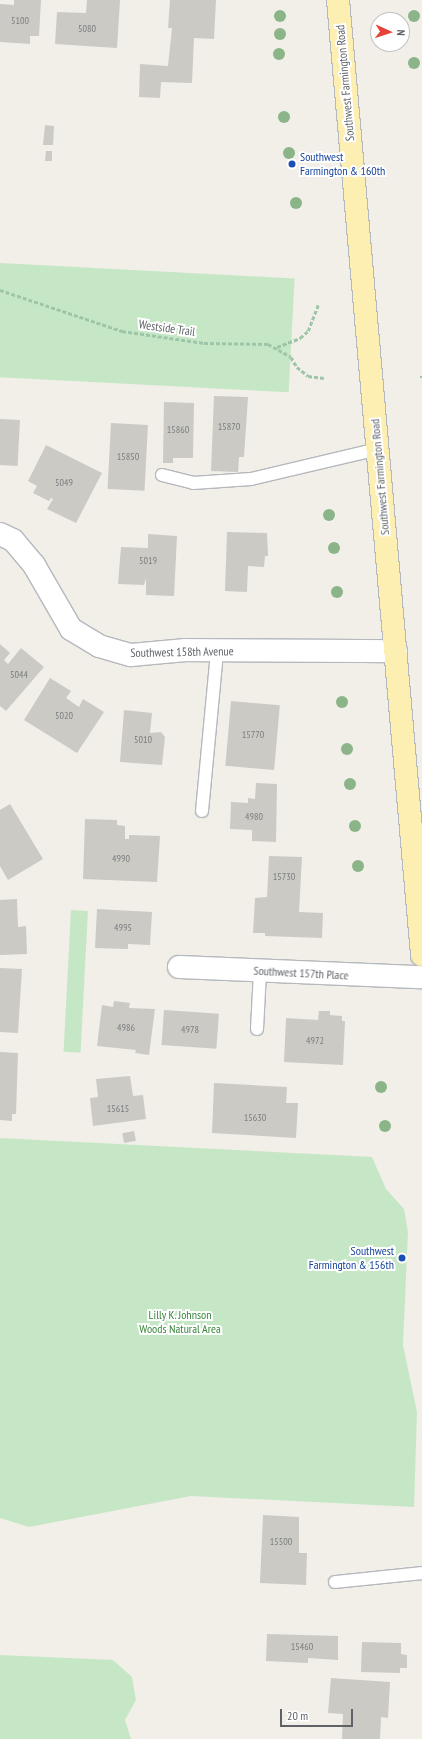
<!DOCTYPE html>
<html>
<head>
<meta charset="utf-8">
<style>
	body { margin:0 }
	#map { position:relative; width:422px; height:1739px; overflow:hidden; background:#f1efe8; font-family:"PT Sans Narrow",sans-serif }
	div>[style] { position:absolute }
	.green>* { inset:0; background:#c6e7c6; transform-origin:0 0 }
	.building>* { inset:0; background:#cccac5; transform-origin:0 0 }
	.path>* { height:2.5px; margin-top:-1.25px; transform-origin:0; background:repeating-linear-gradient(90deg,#9dc6a9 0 4px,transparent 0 6px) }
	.roads { filter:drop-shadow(1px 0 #b5b8bc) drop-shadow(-1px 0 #b5b8bc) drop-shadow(0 1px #b5b8bc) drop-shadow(0 -1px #b5b8bc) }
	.lane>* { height:12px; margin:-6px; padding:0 6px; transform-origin:6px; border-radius:6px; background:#fff }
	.street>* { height:22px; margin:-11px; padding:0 11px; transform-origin:11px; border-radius:11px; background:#fff }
	.primary>* { height:22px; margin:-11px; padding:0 11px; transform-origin:11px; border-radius:11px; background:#fdefb1 }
	.trees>* { width:12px; height:12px; margin:-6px; border-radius:50%; background:#8bb588 }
	.dots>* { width:11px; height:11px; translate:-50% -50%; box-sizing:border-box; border:2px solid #fff; border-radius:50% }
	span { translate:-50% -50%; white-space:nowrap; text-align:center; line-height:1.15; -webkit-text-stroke:4px #fff; paint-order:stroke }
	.number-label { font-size:10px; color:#7a7d7f }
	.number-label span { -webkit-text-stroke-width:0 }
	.street-label { font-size:12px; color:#5f6368 }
	.transit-label { font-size:12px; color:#164399 }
	.left { translate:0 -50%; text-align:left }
	.right { translate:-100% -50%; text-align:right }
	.park-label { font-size:12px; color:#38863a }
	.north { position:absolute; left:370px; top:12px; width:40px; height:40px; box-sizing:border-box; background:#fff; border:1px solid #bfc1c3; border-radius:50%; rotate:93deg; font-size:11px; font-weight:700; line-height:16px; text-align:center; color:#5f6368 }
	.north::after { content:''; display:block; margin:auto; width:14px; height:18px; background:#e54339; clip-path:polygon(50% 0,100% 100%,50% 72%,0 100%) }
	.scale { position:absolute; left:280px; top:1709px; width:73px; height:18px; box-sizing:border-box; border:2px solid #5f6368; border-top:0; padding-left:5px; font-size:12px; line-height:14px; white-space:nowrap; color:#5f6368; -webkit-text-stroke:3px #fff; paint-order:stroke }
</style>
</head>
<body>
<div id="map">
	<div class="green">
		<i style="left:0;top:263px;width:295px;height:114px;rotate:3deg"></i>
		<i style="left:71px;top:910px;width:17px;height:142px;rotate:3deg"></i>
		<i style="clip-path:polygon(0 1138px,372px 1157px,386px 1189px,404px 1209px,408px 1232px,403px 1345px,417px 1412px,414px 1507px,191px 1496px,29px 1527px,0 1518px)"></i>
		<i style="clip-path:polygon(0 1655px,113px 1660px,132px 1677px,136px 1700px,125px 1720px,131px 1739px,0 1739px)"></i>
	</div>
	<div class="building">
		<i style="clip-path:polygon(14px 0,41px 0,39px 36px,30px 36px,30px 44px,0 42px,0 4px,14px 5px)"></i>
		<i style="clip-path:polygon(87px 0,120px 0,117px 48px,55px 44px,57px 12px,86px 13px)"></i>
		<i style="clip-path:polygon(170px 0,216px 0,214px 39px,194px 38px,192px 83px,161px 82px,160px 98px,139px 97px,140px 64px,168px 66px,172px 28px,168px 28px)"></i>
		<i style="clip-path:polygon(45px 125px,54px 126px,53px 145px,43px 145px)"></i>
		<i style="clip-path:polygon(46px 151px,52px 151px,52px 161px,45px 161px)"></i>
		<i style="clip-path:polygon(214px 396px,248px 397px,244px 457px,239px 457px,238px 472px,211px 471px)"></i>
		<i style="clip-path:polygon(164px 402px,194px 403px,193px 458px,173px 458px,173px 463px,163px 463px)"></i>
		<i style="left:0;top:419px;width:20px;height:46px;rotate:3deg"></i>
		<i style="left:111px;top:423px;width:37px;height:66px;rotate:3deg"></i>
		<i style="clip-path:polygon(46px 445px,102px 473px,76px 523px,47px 509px,53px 499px,51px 498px,49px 501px,33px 493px,37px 486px,28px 481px)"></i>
		<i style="clip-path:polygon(227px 532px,267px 533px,268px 556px,265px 556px,264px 567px,248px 566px,247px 592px,225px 591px)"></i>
		<i style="clip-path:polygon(148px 534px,177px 536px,174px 596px,146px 595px,146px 578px,144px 585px,118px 584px,121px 547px,148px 548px)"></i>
		<i style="clip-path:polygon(0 644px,10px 653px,4px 660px,8px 664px,21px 648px,44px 667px,6px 711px,0 706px)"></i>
		<i style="clip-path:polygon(50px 678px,71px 691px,66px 698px,79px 707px,83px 699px,104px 712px,77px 753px,24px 720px)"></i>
		<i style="left:231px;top:701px;width:49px;height:65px;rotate:5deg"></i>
		<i style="clip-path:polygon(124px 710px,152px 713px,150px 733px,161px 732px,165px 737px,162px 765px,120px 762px)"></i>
		<i style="clip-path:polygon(256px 783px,277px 784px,276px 842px,252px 841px,252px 830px,230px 829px,231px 802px,248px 803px,248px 798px,255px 799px)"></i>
		<i style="clip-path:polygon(10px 804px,43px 859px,8px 880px,0 866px,0 810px)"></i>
		<i style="clip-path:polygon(85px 819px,117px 820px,117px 825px,125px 826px,125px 839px,129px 839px,129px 835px,160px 836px,157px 882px,83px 879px)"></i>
		<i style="clip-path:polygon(269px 856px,302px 857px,299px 912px,323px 913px,322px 938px,265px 936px,265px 933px,253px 933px,255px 898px,267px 897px)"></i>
		<i style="clip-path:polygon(17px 899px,18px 927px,26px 926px,27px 954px,0 955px,0 900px)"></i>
		<i style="clip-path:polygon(97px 909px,152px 912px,150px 945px,128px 944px,128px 949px,95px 948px)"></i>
		<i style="clip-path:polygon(0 968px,22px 969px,18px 1033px,0 1032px)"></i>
		<i style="clip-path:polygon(114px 1001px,130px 1003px,129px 1008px,155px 1009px,149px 1055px,135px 1053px,136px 1050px,97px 1046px,102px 1005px,113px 1007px)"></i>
		<i style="left:164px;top:1010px;width:55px;height:35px;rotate:4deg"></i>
		<i style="clip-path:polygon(319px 1011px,330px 1011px,330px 1015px,342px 1016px,342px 1021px,345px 1021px,343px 1065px,284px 1062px,286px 1018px,318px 1020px)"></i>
		<i style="clip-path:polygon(0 1052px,18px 1053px,16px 1114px,12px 1114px,12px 1121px,0 1120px)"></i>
		<i style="clip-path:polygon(130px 1076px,133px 1096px,143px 1095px,146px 1119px,93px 1126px,90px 1098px,98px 1097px,96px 1079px)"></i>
		<i style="clip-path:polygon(214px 1083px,287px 1087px,286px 1103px,298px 1103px,296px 1138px,212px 1133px)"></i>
		<i style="left:134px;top:1131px;width:10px;height:12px;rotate:79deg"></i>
		<i style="clip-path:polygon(263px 1515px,299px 1517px,299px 1553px,307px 1553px,306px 1585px,260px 1583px)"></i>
		<i style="clip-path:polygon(267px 1634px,338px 1636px,338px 1660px,308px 1658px,308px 1663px,266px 1661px)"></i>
		<i style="clip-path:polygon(362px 1642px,401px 1643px,401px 1654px,407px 1655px,407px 1668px,400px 1668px,400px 1673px,361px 1672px)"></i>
		<i style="clip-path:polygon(331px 1678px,390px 1682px,388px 1718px,381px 1717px,380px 1739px,342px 1739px,343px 1714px,328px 1713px)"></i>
	</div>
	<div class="path">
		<i style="left:0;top:290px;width:129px;rotate:18.6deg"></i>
		<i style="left:122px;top:331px;width:83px;rotate:8.3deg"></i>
		<i style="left:204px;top:343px;width:64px;rotate:0.9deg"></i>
		<i style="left:268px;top:344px;width:26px;rotate:29deg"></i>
		<i style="left:291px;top:357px;width:12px;rotate:59deg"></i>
		<i style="left:297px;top:367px;width:14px;rotate:39deg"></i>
		<i style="left:308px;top:376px;width:16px;rotate:7deg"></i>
		<i style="left:277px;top:347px;width:25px;rotate:-21deg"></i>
		<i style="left:300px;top:338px;width:11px;rotate:-41deg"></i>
		<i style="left:308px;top:331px;width:28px;rotate:-69deg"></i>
		<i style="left:420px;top:377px;width:2px"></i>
	</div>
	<div class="roads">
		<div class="lane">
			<i style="left:162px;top:475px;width:32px;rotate:14deg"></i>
			<i style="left:193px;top:483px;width:58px;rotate:-3.9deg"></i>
			<i style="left:251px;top:479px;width:130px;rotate:-13.3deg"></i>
			<i style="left:202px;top:811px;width:161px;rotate:-84.6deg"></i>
			<i style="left:257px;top:1029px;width:58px;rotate:-87deg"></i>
			<i style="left:335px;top:1582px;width:87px;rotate:-5.9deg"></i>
		</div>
		<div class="street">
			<i style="left:0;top:534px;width:14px;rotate:25deg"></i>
			<i style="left:13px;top:540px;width:33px;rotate:50deg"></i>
			<i style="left:34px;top:565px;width:74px;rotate:60deg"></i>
			<i style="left:71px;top:629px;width:33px;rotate:31deg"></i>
			<i style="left:99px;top:646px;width:33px;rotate:16deg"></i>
			<i style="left:131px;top:655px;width:55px;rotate:-5.2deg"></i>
			<i style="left:186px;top:650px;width:210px;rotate:0.3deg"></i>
			<i style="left:179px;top:967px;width:243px;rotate:2.4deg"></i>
		</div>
		<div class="primary">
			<i style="left:338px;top:0;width:959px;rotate:84.97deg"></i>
		</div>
	</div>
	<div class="trees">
		<i style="left:280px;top:16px"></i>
		<i style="left:414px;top:16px"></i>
		<i style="left:280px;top:34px"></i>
		<i style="left:279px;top:54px"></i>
		<i style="left:414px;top:63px"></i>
		<i style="left:284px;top:117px"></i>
		<i style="left:289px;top:153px"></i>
		<i style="left:296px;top:203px"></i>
		<i style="left:329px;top:515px"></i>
		<i style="left:334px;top:548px"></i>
		<i style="left:337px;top:592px"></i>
		<i style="left:342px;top:702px"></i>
		<i style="left:347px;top:749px"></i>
		<i style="left:350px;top:784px"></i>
		<i style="left:355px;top:826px"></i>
		<i style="left:358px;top:866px"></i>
		<i style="left:381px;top:1087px"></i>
		<i style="left:385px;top:1126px"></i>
	</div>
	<div class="dots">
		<i style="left:292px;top:164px;background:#1a4fb4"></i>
		<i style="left:402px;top:1258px;background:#1a4fb4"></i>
	</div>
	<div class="number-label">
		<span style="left:20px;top:21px">5100</span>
		<span style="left:87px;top:29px">5080</span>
		<span style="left:229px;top:427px">15870</span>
		<span style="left:178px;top:430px">15860</span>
		<span style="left:128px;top:457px">15850</span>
		<span style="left:64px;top:483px">5049</span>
		<span style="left:148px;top:561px">5019</span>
		<span style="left:19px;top:675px">5044</span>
		<span style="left:64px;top:716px">5020</span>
		<span style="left:253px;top:735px">15770</span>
		<span style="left:143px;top:740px">5010</span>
		<span style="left:254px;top:817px">4980</span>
		<span style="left:121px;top:859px">4990</span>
		<span style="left:284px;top:877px">15730</span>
		<span style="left:123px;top:928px">4995</span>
		<span style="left:126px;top:1028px">4986</span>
		<span style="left:190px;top:1030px">4978</span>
		<span style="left:315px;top:1041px">4972</span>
		<span style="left:118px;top:1109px">15615</span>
		<span style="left:255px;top:1118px">15630</span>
		<span style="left:281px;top:1542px">15500</span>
		<span style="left:302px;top:1647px">15460</span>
	</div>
	<div class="street-label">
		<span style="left:345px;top:83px;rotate:-95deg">Southwest Farmington Road</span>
		<span style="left:167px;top:328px;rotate:8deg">Westside Trail</span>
		<span style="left:380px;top:477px;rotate:-95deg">Southwest Farmington Road</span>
		<span style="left:182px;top:652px;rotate:-1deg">Southwest 158th Avenue</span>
		<span style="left:301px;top:973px;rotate:3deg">Southwest 157th Place</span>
	</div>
	<div class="transit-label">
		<span class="left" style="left:300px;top:164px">Southwest<br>Farmington &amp; 160th</span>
		<span class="right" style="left:394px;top:1258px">Southwest<br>Farmington &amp; 156th</span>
	</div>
	<div class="park-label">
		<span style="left:180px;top:1322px">Lilly K. Johnson<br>Woods Natural Area</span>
	</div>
	<div class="north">N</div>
	<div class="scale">20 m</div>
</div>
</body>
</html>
